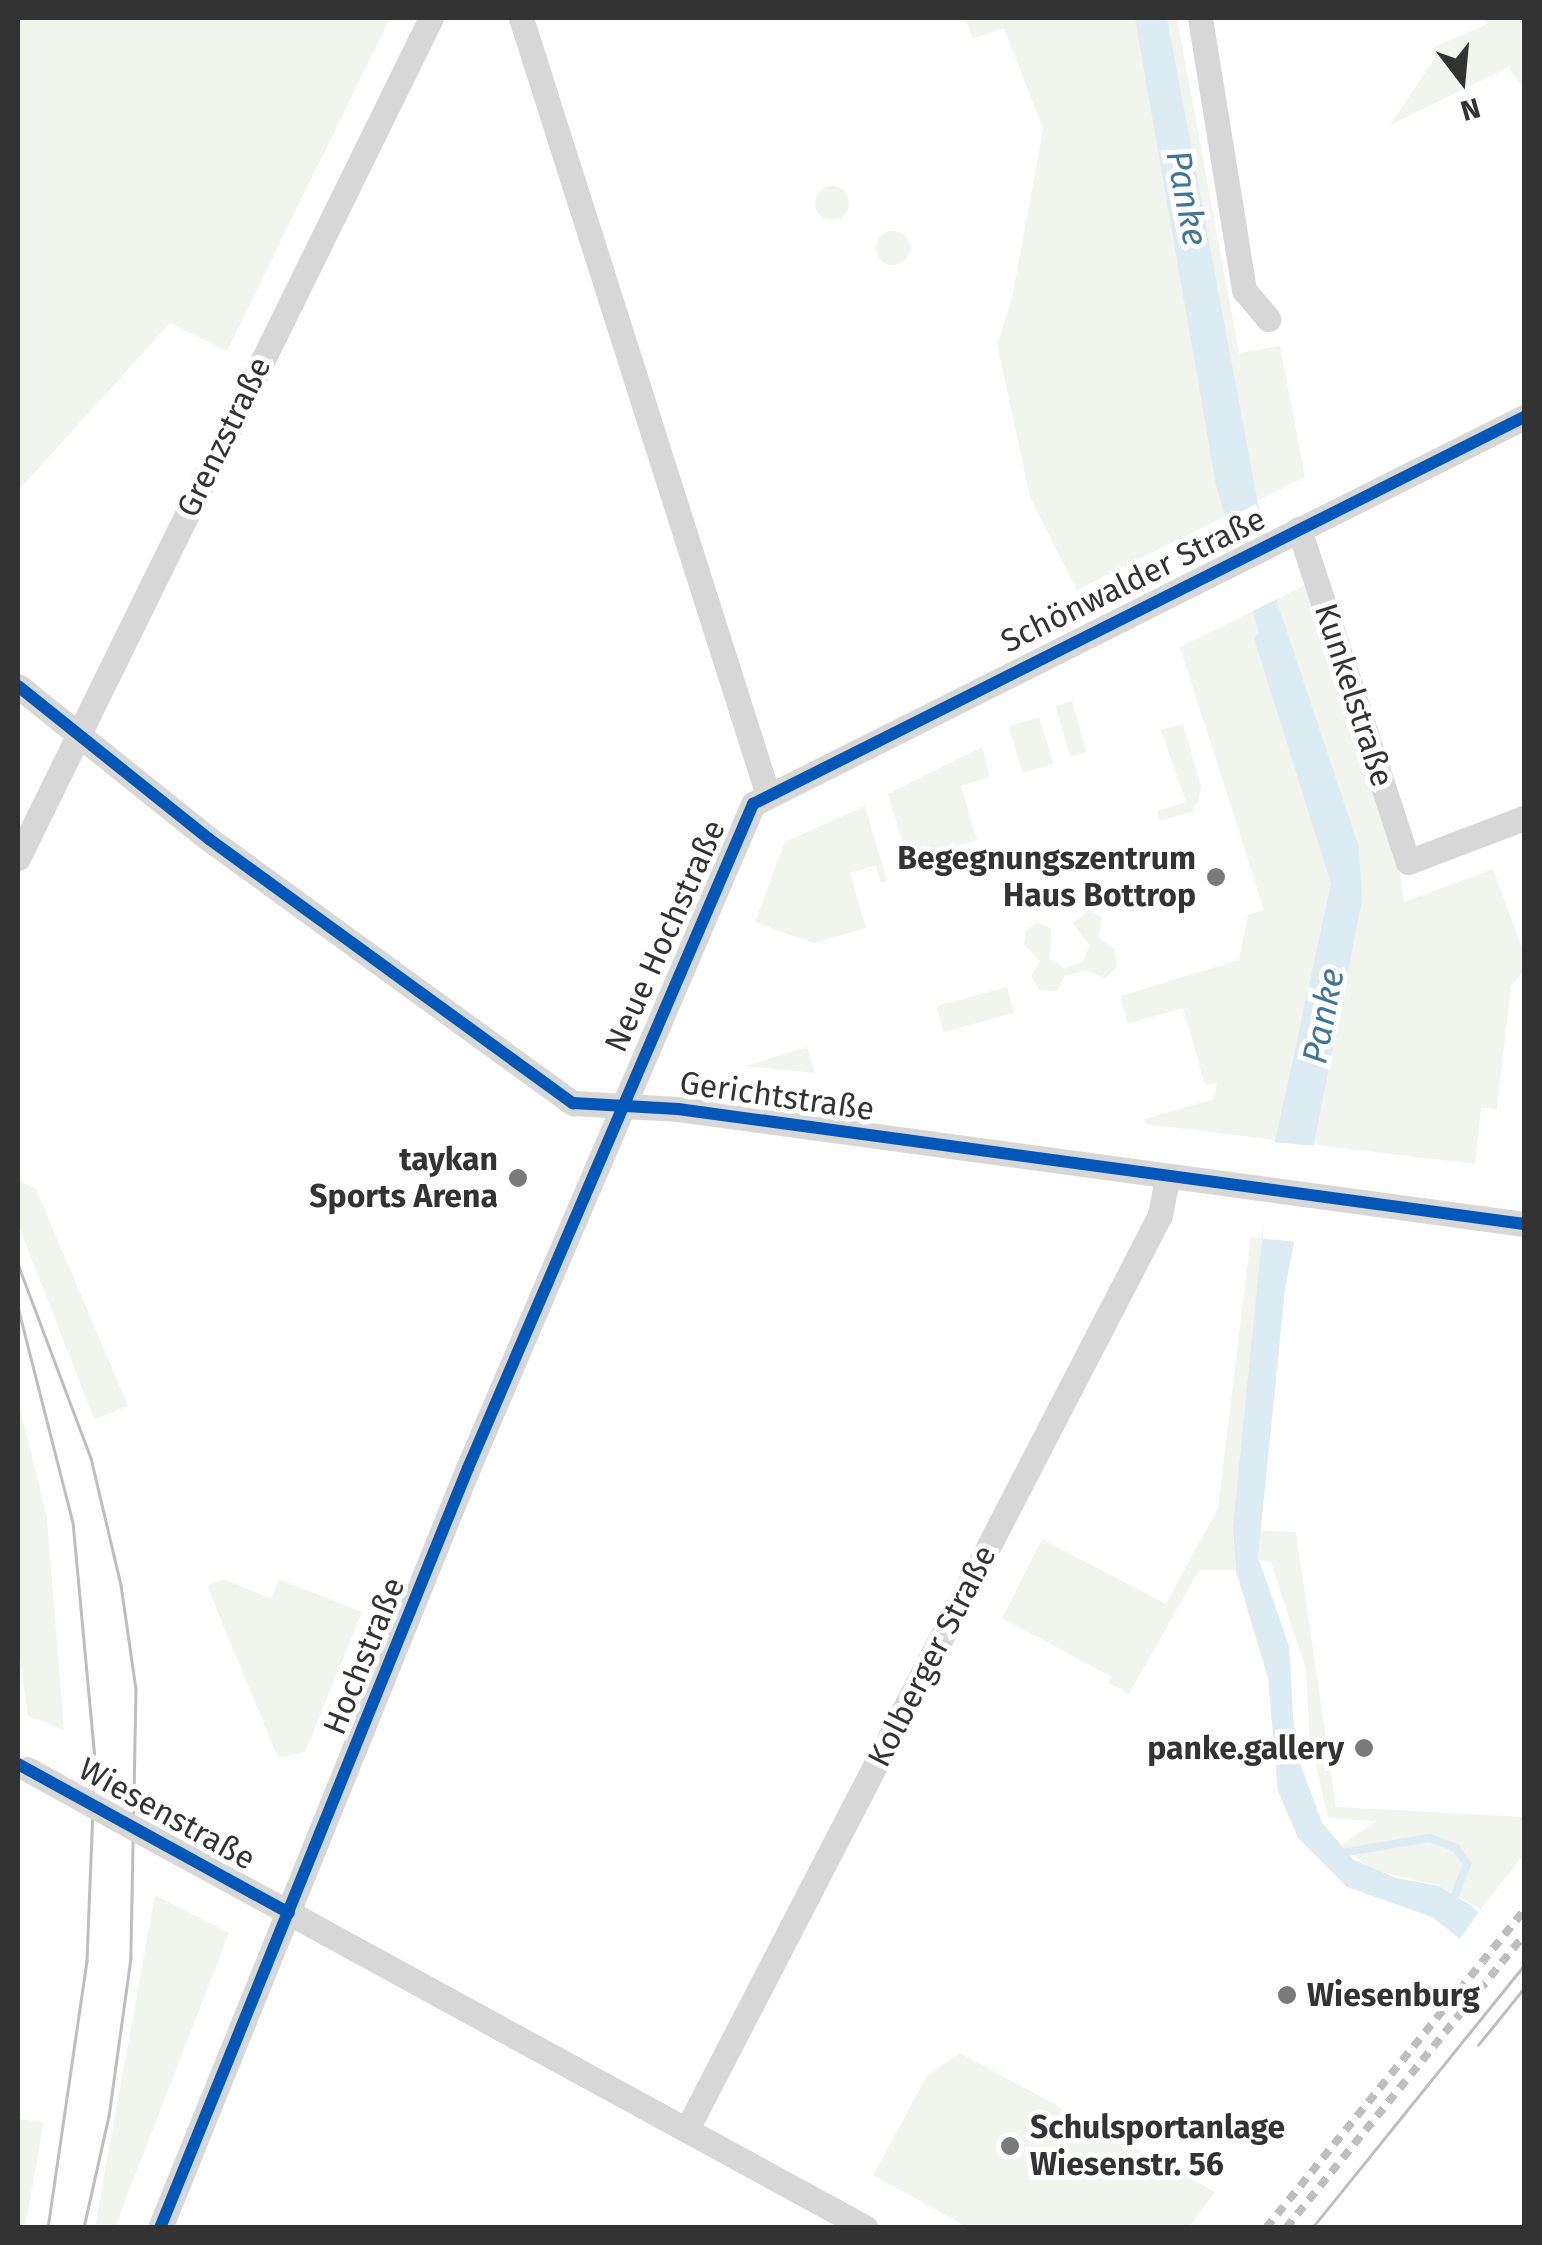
<!DOCTYPE html>
<html>
<head>
<meta charset="utf-8">
<style>
	body { margin:0 }
	#map { position:relative; width:1542px; height:2245px; overflow:hidden; background:#fff; font-family:"Fira Sans",sans-serif }
	div>[style] { position:absolute }
	.green>* { inset:0; background:#f1f5ed; transform-origin:0 0 }
	.round { border-radius:50% }
	.water>* { inset:0; background:#ddebf3 }
	.pier>* { inset:0; background:#fff; transform-origin:0 0 }
	.stream>* { height:8px; margin:-4px; padding:0 4px; transform-origin:4px; border-radius:4px; background:#ddebf3 }
	.minor>* { height:25px; margin:-12.5px; padding:0 12.5px; transform-origin:12.5px; border-radius:12.5px; background:#d7d7d7 }
	.tram>* { height:2.5px; margin:-1.25px; padding:0 1.25px; transform-origin:1.25px; border-radius:1.25px; background:#bebebe }
	.rail>* { height:8px; margin-top:-4px; transform-origin:0; background:repeating-linear-gradient(90deg,#bebebe 0 10px,transparent 0 18px) }
	.minor-bridge>* { height:25px; margin:-12.5px; padding:0 12.5px; transform-origin:12.5px; border-radius:12.5px; background:#d7d7d7 }
	.cycleway>* { height:12px; margin:-6px; padding:0 6px; transform-origin:6px; border-radius:6px; background:#0057b8 }
	.dots>* { width:28px; height:28px; translate:-50% -50%; box-sizing:border-box; border:5px solid #fff; border-radius:50% }
	span { translate:-50% -50%; white-space:nowrap; text-align:center; line-height:1.15; -webkit-text-stroke:10px #fff; paint-order:stroke }
	.street-label { font-size:32px; color:#333 }
	.poi-label { font-size:32px; color:#333; font-weight:700 }
	.right { translate:-100% -50%; text-align:right }
	.left { translate:0 -50%; text-align:left }
	.water-label { font-size:35px; color:#3f7597; font-style:italic }
	.frame { position:absolute; inset:0; border:20px solid #333; pointer-events:none }
	.north { position:absolute; left:1412px; top:30px; width:100px; height:100px; -webkit-text-stroke:8px #fff; paint-order:stroke; rotate:164deg; font-size:28px; font-weight:700; line-height:40px; text-align:center; color:#333 }
	.north::after { content:''; display:block; margin:auto; width:35px; height:45px; background:#333; clip-path:polygon(50% 0,100% 100%,50% 72%,0 100%) }
</style>
</head>
<body>
<div id="map">
	<div class="green">
		<i style="clip-path:polygon(18px 18px,390px 18px,227px 351px,170px 323px,18px 491px)"></i>
		<i style="clip-path:polygon(965px 18px,1177px 18px,1239px 353px,1280px 346px,1305px 477px,1077px 590px,1030px 497px,997px 344px,1012px 298px,1043px 129px,1004px 28px,973px 39px)"></i>
		<i style="clip-path:polygon(1485px 18px,1524px 18px,1524px 90px,1509px 67px,1390px 125px,1435px 58px,1432px 48px,1487px 24px)"></i>
		<i class="round" style="left:815px;top:186px;width:34px;height:34px"></i>
		<i class="round" style="left:876px;top:231px;width:34px;height:34px"></i>
		<i style="clip-path:polygon(1307px 584px,1399px 866px,1404px 902px,1493px 869px,1524px 953px,1524px 970px,1511px 986px,1497px 1109px,1481px 1108px,1475px 1164px,1145px 1124px,1144px 1119px,1214px 1099px,1217px 1083px,1205px 1085px,1183px 1008px,1128px 1024px,1120px 996px,1239px 960px,1248px 915px,1264px 910px,1180px 647px)"></i>
		<i style="left:1072px;top:701px;width:53px;height:17px;rotate:74deg"></i>
		<i style="left:1039px;top:717px;width:49px;height:32px;rotate:73deg"></i>
		<i style="clip-path:polygon(1183px 724px,1201px 786px,1199px 800px,1191px 812px,1160px 821px,1157px 811px,1186px 802px,1161px 730px)"></i>
		<i style="clip-path:polygon(982px 747px,990px 777px,961px 786px,977px 840px,923px 856px,906px 853px,888px 794px)"></i>
		<i style="clip-path:polygon(865px 806px,887px 881px,881px 883px,876px 865px,850px 873px,866px 928px,813px 943px,755px 922px,785px 842px)"></i>
		<i style="clip-path:polygon(1090px 910px,1102px 918px,1098px 937px,1115px 949px,1117px 967px,1105px 978px,1085px 970px,1065px 976px,1057px 991px,1039px 990px,1031px 976px,1040px 961px,1024px 944px,1026px 930px,1037px 923px,1051px 928px,1050px 959px,1064px 968px,1083px 962px,1089px 945px,1073px 923px)"></i>
		<i style="left:1007px;top:987px;width:27px;height:73px;rotate:75deg"></i>
		<i style="clip-path:polygon(807px 1047px,815px 1073px,746px 1066px)"></i>
		<i style="clip-path:polygon(18px 1169px,22px 1182px,36px 1189px,128px 1406px,94px 1419px,18px 1224px)"></i>
		<i style="clip-path:polygon(1251px 1236px,1262px 1238px,1233px 1545px,1247px 1547px,1246px 1530px,1296px 1532px,1336px 1807px,1524px 1817px,1524px 1854px,1481px 1909px,1439px 1886px,1371px 1869px,1341px 1845px,1377px 1821px,1328px 1818px,1310px 1740px,1306px 1670px,1271px 1562px,1235px 1557px,1235px 1570px,1199px 1570px,1129px 1694px,1109px 1683px,1112px 1677px,1002px 1618px,1042px 1539px,1166px 1604px,1218px 1508px)"></i>
		<i style="clip-path:polygon(18px 1401px,47px 1518px,64px 1730px,28px 1716px,18px 1645px)"></i>
		<i style="clip-path:polygon(224px 1579px,271px 1599px,279px 1579px,362px 1612px,305px 1752px,278px 1758px,207px 1586px)"></i>
		<i style="clip-path:polygon(155px 1895px,229px 1933px,115px 2227px,95px 2227px)"></i>
		<i style="clip-path:polygon(960px 2053px,1080px 2118px,1215px 2192px,1189px 2227px,969px 2228px,873px 2175px,927px 2076px)"></i>
		<i style="clip-path:polygon(18px 2119px,44px 2122px,25px 2227px,18px 2227px)"></i>
	</div>
	<div class="water">
		<i style="clip-path:polygon(1135px 18px,1167px 18px,1276px 599px,1359px 848px,1362px 901px,1285px 1289px,1258px 1557px,1289px 1646px,1295px 1749px,1322px 1823px,1354px 1860px,1396px 1878px,1439px 1886px,1472px 1906px,1478px 1913px,1460px 1939px,1432px 1917px,1347px 1887px,1298px 1838px,1278px 1791px,1268px 1678px,1236px 1571px,1233px 1527px,1262px 1238px,1275px 1142px,1331px 884px,1254px 638px,1259px 633px,1216px 485px)"></i>
	</div>
	<div class="pier">
		<i style="clip-path:polygon(1256px 504px,1281px 597px,1247px 614px,1221px 522px)"></i>
		<i style="left:1271px;top:1142px;width:43px;height:97px;rotate:5deg"></i>
	</div>
	<div class="stream">
		<i style="left:1341px;top:1853px;width:90px;rotate:-9.6deg"></i>
		<i style="left:1430px;top:1838px;width:28px;rotate:21deg"></i>
		<i style="left:1456px;top:1848px;width:19px;rotate:55deg"></i>
		<i style="left:1467px;top:1864px;width:39px;rotate:111deg"></i>
	</div>
	<div class="minor">
		<i style="left:521px;top:18px;width:815px;rotate:72.37deg"></i>
		<i style="left:1200px;top:18px;width:276px;rotate:80.8deg"></i>
		<i style="left:1244px;top:290px;width:38px;rotate:50deg"></i>
		<i style="left:1299px;top:529px;width:350px;rotate:71.9deg"></i>
		<i style="left:1408px;top:862px;width:124px;rotate:-20.8deg"></i>
		<i style="left:18px;top:686px;width:245px;rotate:38.7deg"></i>
		<i style="left:209px;top:839px;width:450px;rotate:36deg"></i>
		<i style="left:573px;top:1103px;width:105px;rotate:3.3deg"></i>
		<i style="left:678px;top:1109px;width:854px;rotate:7.74deg"></i>
		<i style="left:18px;top:858px;width:936px;rotate:-63.82deg"></i>
		<i style="left:154px;top:1839px;width:811px;rotate:28.65deg"></i>
		<i style="left:687px;top:2129px;width:1029px;rotate:-62.64deg"></i>
		<i style="left:1160px;top:1215px;width:36px;rotate:-79deg"></i>
		<i style="left:160px;top:2228px;width:820px;rotate:-67.94deg"></i>
		<i style="left:468px;top:1468px;width:723px;rotate:-66.77deg"></i>
		<i style="left:753px;top:804px;width:863px;rotate:-26.65deg"></i>
	</div>
	<div class="tram">
		<i style="left:18px;top:1264px;width:207px;rotate:69.4deg"></i>
		<i style="left:91px;top:1458px;width:130px;rotate:76.7deg"></i>
		<i style="left:121px;top:1585px;width:105px;rotate:81.8deg"></i>
		<i style="left:136px;top:1689px;width:269px;rotate:91.1deg"></i>
		<i style="left:131px;top:1958px;width:160px;rotate:97.9deg"></i>
		<i style="left:109px;top:2116px;width:115px;rotate:102.6deg"></i>
		<i style="left:18px;top:1307px;width:222px;rotate:75.7deg"></i>
		<i style="left:73px;top:1522px;width:239px;rotate:84.7deg"></i>
		<i style="left:95px;top:1760px;width:201px;rotate:92.3deg"></i>
		<i style="left:87px;top:1961px;width:270px;rotate:98.3deg"></i>
		<i style="left:1478px;top:2045px;width:73px;rotate:-51.1deg"></i>
		<i style="left:1312px;top:2228px;width:338px;rotate:-51.1deg"></i>
	</div>
	<div class="rail">
		<i style="left:1266px;top:2228px;width:409px;rotate:-50.9deg"></i>
		<i style="left:1286px;top:2228px;width:377px;rotate:-50.9deg"></i>
	</div>
	<div class="minor-bridge">
		<i style="left:27px;top:1769px;width:145px;rotate:28.9deg"></i>
	</div>
	<div class="cycleway">
		<i style="left:18px;top:686px;width:245px;rotate:38.7deg"></i>
		<i style="left:209px;top:839px;width:450px;rotate:36deg"></i>
		<i style="left:573px;top:1103px;width:105px;rotate:3.3deg"></i>
		<i style="left:678px;top:1109px;width:854px;rotate:7.74deg"></i>
		<i style="left:18px;top:1764px;width:309px;rotate:28.8deg"></i>
		<i style="left:160px;top:2228px;width:820px;rotate:-67.94deg"></i>
		<i style="left:468px;top:1468px;width:723px;rotate:-66.77deg"></i>
		<i style="left:753px;top:804px;width:863px;rotate:-26.65deg"></i>
	</div>
	<div class="dots">
		<i style="left:1216px;top:877px;background:#7a7a7a"></i>
		<i style="left:518px;top:1178px;background:#7a7a7a"></i>
		<i style="left:1364px;top:1748px;background:#7a7a7a"></i>
		<i style="left:1287px;top:1995px;background:#7a7a7a"></i>
		<i style="left:1010px;top:2146px;background:#7a7a7a"></i>
	</div>
	<div class="street-label">
		<span style="left:224px;top:437px;rotate:-64deg">Grenzstraße</span>
		<span style="left:1133px;top:580px;rotate:-26deg">Schönwalder Straße</span>
		<span style="left:1354px;top:695px;rotate:72deg">Kunkelstraße</span>
		<span style="left:665px;top:936px;rotate:-66deg">Neue Hochstraße</span>
		<span style="left:777px;top:1096px;rotate:8deg">Gerichtstraße</span>
		<span style="left:364px;top:1656px;rotate:-68deg">Hochstraße</span>
		<span style="left:932px;top:1656px;rotate:-63deg">Kolberger Straße</span>
		<span style="left:167px;top:1814px;rotate:29deg">Wiesenstraße</span>
	</div>
	<div class="poi-label">
		<span class="right" style="left:1196px;top:877px">Begegnungszentrum<br>Haus Bottrop</span>
		<span class="right" style="left:498px;top:1178px">taykan<br>Sports Arena</span>
		<span class="right" style="left:1344px;top:1748px">panke.gallery</span>
		<span class="left" style="left:1307px;top:1995px">Wiesenburg</span>
		<span class="left" style="left:1030px;top:2146px">Schulsportanlage<br>Wiesenstr. 56</span>
	</div>
	<div class="water-label">
		<span style="left:1187px;top:198px;rotate:79deg">Panke</span>
		<span style="left:1323px;top:1016px;rotate:-79deg">Panke</span>
	</div>
	<div class="frame"></div>
	<div class="north">N</div>
</div>
</body>
</html>
